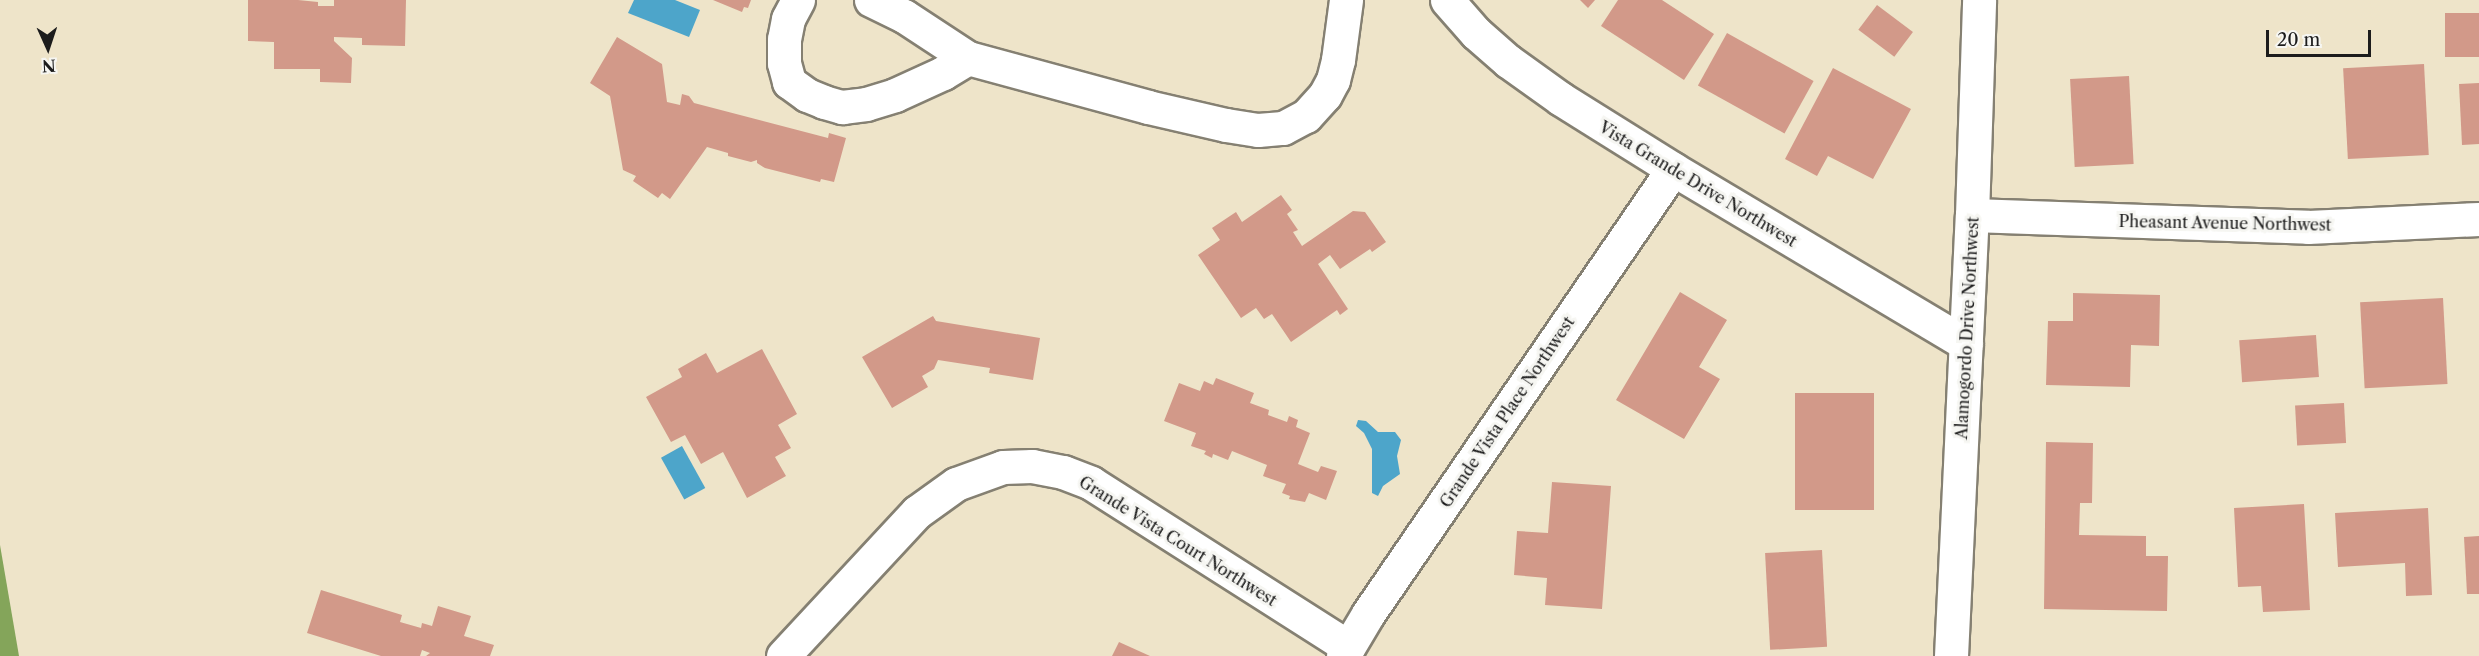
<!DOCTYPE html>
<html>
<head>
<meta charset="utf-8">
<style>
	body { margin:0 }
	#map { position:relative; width:2479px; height:656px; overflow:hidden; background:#eee4c9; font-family:"Libre Caslon Text",serif }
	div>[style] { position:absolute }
	.forest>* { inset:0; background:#84a55a }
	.water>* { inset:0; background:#4da5ca; transform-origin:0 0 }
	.building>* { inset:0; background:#d29989; transform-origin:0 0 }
	.roads { filter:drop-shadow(2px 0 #858072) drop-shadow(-2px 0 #858072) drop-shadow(0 2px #858072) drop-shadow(0 -2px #858072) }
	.minor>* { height:33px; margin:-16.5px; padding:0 16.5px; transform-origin:16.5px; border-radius:16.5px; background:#fff }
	span { translate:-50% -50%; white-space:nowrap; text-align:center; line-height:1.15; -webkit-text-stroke:6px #f6f6f2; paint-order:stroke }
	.street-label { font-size:16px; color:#1c1c1c }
	.north { position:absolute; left:18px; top:18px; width:60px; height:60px; -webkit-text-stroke:4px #f6f6f2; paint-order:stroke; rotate:177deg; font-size:16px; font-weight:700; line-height:24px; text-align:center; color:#1c1c1c }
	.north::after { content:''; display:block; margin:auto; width:21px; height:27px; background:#1c1c1c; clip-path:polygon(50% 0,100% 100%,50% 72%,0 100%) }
	.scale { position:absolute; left:2266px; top:30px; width:105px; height:27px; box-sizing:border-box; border:3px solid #1c1c1c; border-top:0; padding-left:8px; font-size:18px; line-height:21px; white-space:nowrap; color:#1c1c1c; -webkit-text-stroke:4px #f6f6f2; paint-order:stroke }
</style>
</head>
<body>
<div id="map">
	<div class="forest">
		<i style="clip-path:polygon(0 545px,19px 656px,0 656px)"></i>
	</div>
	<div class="water">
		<i style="clip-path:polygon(634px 0,675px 0,700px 10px,689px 37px,628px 13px)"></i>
		<i style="clip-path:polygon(1358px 420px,1366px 421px,1378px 432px,1395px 432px,1401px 440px,1397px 456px,1400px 474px,1383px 486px,1378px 496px,1372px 493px,1372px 449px,1364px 433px,1356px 426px)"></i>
		<i style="left:682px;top:446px;width:48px;height:24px;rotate:61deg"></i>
	</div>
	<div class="building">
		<i style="clip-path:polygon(248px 0,298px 0,318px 2px,318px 6px,334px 6px,334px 0,406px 0,405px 46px,362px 45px,362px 38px,334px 37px,334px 41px,352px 58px,351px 83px,320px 82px,320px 69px,274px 69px,274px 42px,248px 41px)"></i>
		<i style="clip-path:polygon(713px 0,751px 0,748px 8px,744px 7px,742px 12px)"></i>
		<i style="clip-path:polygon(1580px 0,1595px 0,1588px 8px)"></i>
		<i style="clip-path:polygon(1618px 0,1662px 0,1714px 34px,1684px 80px,1601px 26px)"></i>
		<i style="left:1877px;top:5px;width:45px;height:31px;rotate:37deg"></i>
		<i style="left:2479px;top:13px;width:44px;height:34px;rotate:90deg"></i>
		<i style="left:1727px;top:33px;width:99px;height:60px;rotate:29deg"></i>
		<i style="clip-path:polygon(617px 37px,662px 64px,667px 102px,680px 105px,682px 94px,689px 96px,694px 103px,828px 138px,829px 133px,846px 138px,834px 182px,821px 179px,820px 182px,765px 168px,757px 163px,757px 160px,751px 162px,728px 156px,728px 153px,707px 147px,670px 199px,662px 193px,658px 198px,633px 181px,636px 176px,623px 170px,610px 96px,590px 83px)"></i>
		<i style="left:2424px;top:64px;width:91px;height:81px;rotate:87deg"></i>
		<i style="clip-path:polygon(1833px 68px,1911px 109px,1873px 179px,1828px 156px,1817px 176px,1785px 159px)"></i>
		<i style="left:2129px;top:76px;width:88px;height:59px;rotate:87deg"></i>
		<i style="clip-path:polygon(2479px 83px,2479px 144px,2462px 145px,2459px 84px)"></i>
		<i style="clip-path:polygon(1281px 195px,1292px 210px,1287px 214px,1298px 230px,1293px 232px,1302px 246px,1353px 211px,1365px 212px,1386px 242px,1372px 252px,1370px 249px,1340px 269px,1330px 255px,1318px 264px,1348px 309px,1340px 315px,1337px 310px,1291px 342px,1272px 314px,1264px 319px,1256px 308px,1241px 318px,1198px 255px,1220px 240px,1212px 228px,1236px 212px,1242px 222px)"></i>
		<i style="clip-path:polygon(1680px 292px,1727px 320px,1699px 367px,1720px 379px,1684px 439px,1616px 400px)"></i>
		<i style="clip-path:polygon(2073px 293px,2160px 295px,2159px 346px,2131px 345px,2130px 387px,2046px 385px,2048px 321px,2073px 321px)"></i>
		<i style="left:2443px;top:298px;width:86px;height:83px;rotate:87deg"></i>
		<i style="clip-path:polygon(933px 316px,936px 321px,1040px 338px,1033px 380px,989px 373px,990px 368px,938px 360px,934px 369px,922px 376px,928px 387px,892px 408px,862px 357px)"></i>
		<i style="left:2316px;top:335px;width:42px;height:77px;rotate:86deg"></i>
		<i style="clip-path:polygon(762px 349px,797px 414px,778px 425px,791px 448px,775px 457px,786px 476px,747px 498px,723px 452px,701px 464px,685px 435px,671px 442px,646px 397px,682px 377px,678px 369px,706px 353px,717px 373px)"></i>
		<i style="clip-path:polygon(1216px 378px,1254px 393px,1250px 403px,1269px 410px,1268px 415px,1287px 422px,1289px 416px,1298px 420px,1296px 427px,1310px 433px,1298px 464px,1318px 472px,1321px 466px,1337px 471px,1326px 500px,1309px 493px,1305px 502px,1289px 499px,1290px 496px,1282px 493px,1286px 484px,1263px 476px,1267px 465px,1232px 451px,1228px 460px,1213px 454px,1212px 458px,1204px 454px,1206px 451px,1191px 446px,1196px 433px,1164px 421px,1179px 383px,1200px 391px,1204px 381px,1213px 385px)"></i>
		<i style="left:1874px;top:393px;width:117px;height:79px;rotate:90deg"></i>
		<i style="left:2344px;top:403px;width:40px;height:49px;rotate:87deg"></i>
		<i style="clip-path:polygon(2046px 442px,2093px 443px,2092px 503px,2080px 503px,2079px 535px,2146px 536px,2146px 556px,2168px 556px,2167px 611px,2044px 609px)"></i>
		<i style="clip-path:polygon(1552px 482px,1611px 486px,1602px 609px,1545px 605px,1547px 578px,1514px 575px,1517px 531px,1548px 533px)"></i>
		<i style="clip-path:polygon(2304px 504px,2310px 610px,2263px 612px,2261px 586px,2238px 587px,2234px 508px)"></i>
		<i style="clip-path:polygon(2428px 508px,2432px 595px,2406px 596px,2405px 563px,2338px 567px,2335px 513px)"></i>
		<i style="clip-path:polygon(2479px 536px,2479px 594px,2467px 594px,2464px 537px)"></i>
		<i style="left:1822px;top:550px;width:97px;height:57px;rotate:87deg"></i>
		<i style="clip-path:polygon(321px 590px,402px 615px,400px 622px,421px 628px,422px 623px,432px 626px,438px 606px,471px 616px,464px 636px,494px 645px,490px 656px,426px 656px,430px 653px,422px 650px,420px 656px,381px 656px,307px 633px)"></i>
		<i style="clip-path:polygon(1119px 642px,1150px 656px,1112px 656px)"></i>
	</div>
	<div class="roads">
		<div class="minor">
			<i style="left:798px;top:0;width:21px;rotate:118deg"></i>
			<i style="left:788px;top:19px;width:20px;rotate:101deg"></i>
			<i style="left:784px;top:39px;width:24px;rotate:90deg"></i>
			<i style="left:784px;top:63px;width:20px;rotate:75deg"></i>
			<i style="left:789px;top:82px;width:22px;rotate:36deg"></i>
			<i style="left:807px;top:95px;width:18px;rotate:22deg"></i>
			<i style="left:824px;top:102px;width:19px;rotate:16deg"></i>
			<i style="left:842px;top:107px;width:24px;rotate:-7deg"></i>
			<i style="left:866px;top:104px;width:30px;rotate:-17deg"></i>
			<i style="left:895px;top:95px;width:53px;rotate:-24.6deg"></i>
			<i style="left:943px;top:73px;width:29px;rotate:-31deg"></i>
			<i style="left:871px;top:0;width:37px;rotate:26deg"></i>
			<i style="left:904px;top:16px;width:77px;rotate:33.3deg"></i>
			<i style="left:968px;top:58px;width:187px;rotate:15.2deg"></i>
			<i style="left:1148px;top:107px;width:80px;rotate:13deg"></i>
			<i style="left:1226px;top:125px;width:32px;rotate:9deg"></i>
			<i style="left:1258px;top:130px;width:25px;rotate:-5deg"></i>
			<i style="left:1283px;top:128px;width:26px;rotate:-28deg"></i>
			<i style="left:1306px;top:116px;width:28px;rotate:-48deg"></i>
			<i style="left:1325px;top:95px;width:17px;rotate:-62deg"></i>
			<i style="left:1333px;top:80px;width:21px;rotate:-76deg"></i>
			<i style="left:1338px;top:60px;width:61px;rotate:-82.4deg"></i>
			<i style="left:1447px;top:0;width:44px;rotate:48.7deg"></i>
			<i style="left:1476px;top:33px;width:43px;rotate:41.2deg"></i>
			<i style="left:1508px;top:61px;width:65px;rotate:35.6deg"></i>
			<i style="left:1561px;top:99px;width:132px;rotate:32deg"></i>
			<i style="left:1673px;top:169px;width:341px;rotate:30.8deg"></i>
			<i style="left:1972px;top:215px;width:336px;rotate:2deg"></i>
			<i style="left:2308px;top:227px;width:171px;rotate:-2.7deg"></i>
			<i style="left:783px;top:656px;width:197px;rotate:-47.1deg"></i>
			<i style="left:917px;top:512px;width:48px;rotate:-35.7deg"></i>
			<i style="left:956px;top:484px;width:50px;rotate:-19.9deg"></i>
			<i style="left:1003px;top:467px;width:29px;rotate:-2deg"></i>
			<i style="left:1032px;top:466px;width:32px;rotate:11deg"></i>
			<i style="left:1063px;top:472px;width:30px;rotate:21deg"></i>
			<i style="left:1091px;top:483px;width:305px;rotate:32.5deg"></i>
			<i style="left:1343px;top:656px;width:49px;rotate:-59.2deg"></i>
			<i style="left:1368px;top:614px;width:539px;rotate:-55.57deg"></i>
			<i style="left:1951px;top:656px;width:441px;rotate:-87.3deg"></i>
			<i style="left:1972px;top:215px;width:215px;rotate:-88.1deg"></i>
		</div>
	</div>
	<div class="street-label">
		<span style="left:1698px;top:184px;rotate:31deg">Vista Grande Drive Northwest</span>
		<span style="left:2225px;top:223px;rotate:1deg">Pheasant Avenue Northwest</span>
		<span style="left:1967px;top:328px;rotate:-87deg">Alamogordo Drive Northwest</span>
		<span style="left:1507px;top:412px;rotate:-56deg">Grande Vista Place Northwest</span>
		<span style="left:1178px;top:541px;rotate:32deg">Grande Vista Court Northwest</span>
	</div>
	<div class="north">N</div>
	<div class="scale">20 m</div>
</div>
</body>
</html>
